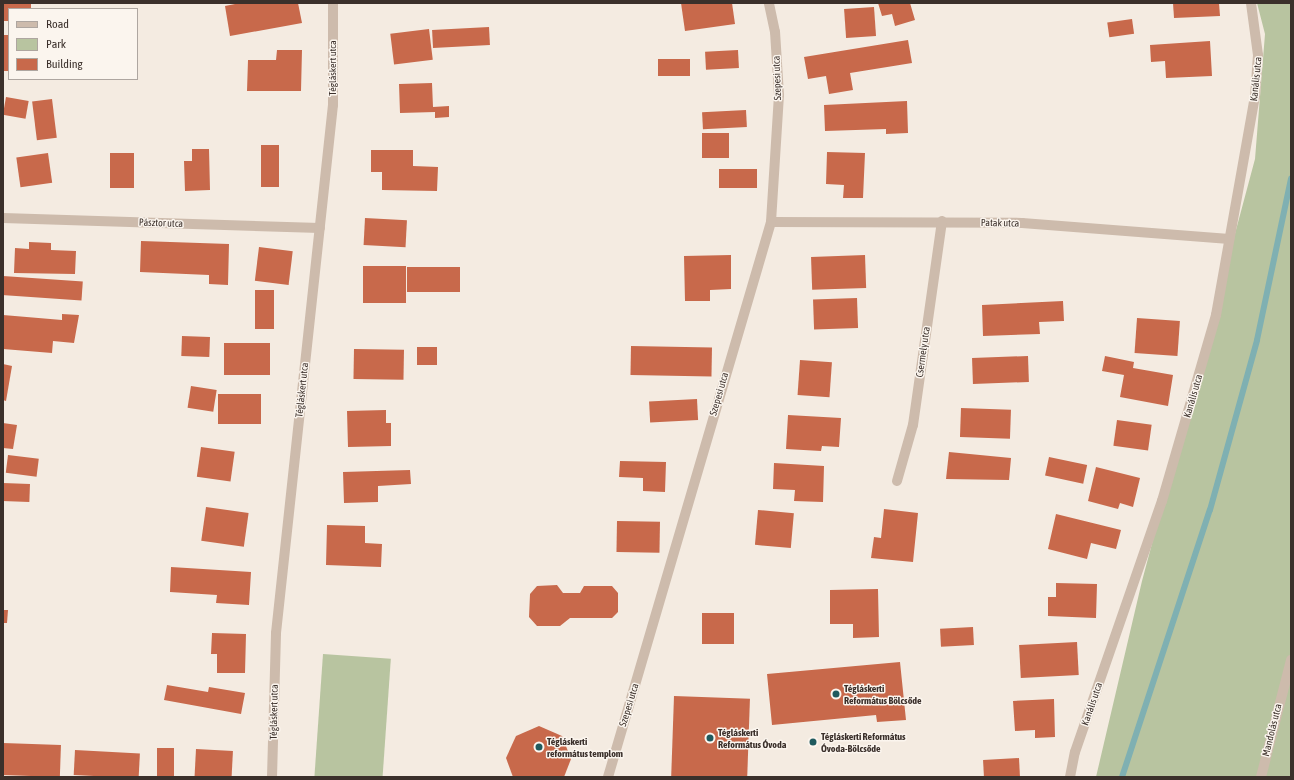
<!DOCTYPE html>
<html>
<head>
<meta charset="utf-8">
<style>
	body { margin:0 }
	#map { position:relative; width:1294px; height:780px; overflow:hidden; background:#f4ebe1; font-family:"Asap Condensed",sans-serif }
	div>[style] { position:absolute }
	.green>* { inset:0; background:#b8c4a0; transform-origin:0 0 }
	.stream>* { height:6px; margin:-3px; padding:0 3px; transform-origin:3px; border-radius:3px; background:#7fb0b2 }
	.building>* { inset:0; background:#c8694b; transform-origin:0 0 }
	.minor>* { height:10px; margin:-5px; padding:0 5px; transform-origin:5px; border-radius:5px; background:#cdbbac }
	.dots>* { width:11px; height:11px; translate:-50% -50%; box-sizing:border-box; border:2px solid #fbf5ee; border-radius:50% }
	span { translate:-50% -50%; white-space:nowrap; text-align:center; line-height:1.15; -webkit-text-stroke:3px #fbf5ee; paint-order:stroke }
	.street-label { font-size:10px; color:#3b302b }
	.poi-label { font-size:10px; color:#3b302b; font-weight:700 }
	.left { translate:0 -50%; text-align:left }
	.frame { position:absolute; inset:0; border:4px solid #3b302b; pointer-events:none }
	.legend { position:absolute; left:8px; top:8px; width:130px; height:72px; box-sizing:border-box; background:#fbf5ee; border:1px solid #aea6a0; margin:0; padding:5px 7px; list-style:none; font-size:12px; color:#3b302b }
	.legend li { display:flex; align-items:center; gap:8px; height:20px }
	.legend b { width:20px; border:1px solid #aea6a0 }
</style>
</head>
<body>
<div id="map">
	<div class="green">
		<i style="clip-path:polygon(1257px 3px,1291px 3px,1291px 777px,1096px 777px,1142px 581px,1255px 159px,1265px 34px)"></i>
		<i style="left:323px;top:654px;width:68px;height:123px;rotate:4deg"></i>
	</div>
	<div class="stream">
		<i style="left:1122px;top:777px;width:281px;rotate:-71.8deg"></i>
		<i style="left:1210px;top:510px;width:176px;rotate:-74.5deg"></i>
		<i style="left:1257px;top:340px;width:165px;rotate:-78.1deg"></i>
	</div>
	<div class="building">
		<i style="clip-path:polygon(3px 3px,31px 3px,31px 9px,9px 9px,9px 21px,3px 21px)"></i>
		<i style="clip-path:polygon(240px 3px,298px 3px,302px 23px,230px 36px,225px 6px)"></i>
		<i style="clip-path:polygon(681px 3px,732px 3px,735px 24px,685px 31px)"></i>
		<i style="clip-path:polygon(878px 3px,910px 3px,915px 20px,895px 26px,892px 14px,882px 16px)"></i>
		<i style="clip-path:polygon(1173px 3px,1219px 3px,1220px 16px,1174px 18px)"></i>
		<i style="left:874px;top:7px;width:29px;height:30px;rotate:86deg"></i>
		<i style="left:1132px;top:19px;width:15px;height:25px;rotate:82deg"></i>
		<i style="left:489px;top:27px;width:18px;height:57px;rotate:87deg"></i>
		<i style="left:429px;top:29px;width:31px;height:39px;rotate:83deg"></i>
		<i style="left:9px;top:35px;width:36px;height:6px;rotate:90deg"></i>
		<i style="clip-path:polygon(908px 40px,912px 63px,850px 73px,853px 90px,829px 94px,826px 76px,808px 79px,804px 57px)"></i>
		<i style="clip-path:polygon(1210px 41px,1212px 76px,1166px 78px,1165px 61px,1151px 62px,1150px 45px)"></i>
		<i style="clip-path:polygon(277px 50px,302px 50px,301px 91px,247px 91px,248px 60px,276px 60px)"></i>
		<i style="left:738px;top:50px;width:18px;height:33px;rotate:87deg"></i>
		<i style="left:690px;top:59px;width:17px;height:32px;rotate:90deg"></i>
		<i style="clip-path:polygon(432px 83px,433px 107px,449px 106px,449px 117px,435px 118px,435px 112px,400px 113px,399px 84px)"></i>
		<i style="left:6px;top:97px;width:23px;height:18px;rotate:10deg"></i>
		<i style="left:52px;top:99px;width:39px;height:20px;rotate:83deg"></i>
		<i style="clip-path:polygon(907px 101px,908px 133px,886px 134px,886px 129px,825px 131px,824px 105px)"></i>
		<i style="left:746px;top:110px;width:17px;height:44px;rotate:87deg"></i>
		<i style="left:729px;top:133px;width:25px;height:27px;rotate:90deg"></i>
		<i style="left:261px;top:145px;width:18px;height:42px"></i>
		<i style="clip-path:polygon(192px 149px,209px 149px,210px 190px,185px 191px,184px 161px,192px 161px)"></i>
		<i style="clip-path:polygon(371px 150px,413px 150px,413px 166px,438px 167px,437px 191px,382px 190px,382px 172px,371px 172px)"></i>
		<i style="clip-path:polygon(827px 152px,865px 153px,863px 198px,843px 198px,844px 185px,826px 184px)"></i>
		<i style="left:48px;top:153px;width:30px;height:32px;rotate:82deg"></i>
		<i style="left:110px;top:153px;width:24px;height:35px"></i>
		<i style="left:757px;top:169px;width:19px;height:38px;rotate:90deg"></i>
		<i style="left:365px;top:218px;width:42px;height:27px;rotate:3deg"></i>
		<i style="clip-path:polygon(141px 241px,229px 244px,228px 285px,209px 284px,209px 275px,140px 272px)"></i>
		<i style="clip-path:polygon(29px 242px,51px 243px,51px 250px,76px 251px,75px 274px,14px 273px,15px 248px,29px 249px)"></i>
		<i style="left:259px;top:247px;width:34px;height:34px;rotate:7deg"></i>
		<i style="clip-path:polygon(731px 255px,731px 289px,710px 290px,710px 301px,685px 301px,684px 256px)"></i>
		<i style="left:865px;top:255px;width:33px;height:54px;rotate:88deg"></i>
		<i style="left:406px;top:266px;width:37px;height:43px;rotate:90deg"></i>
		<i style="left:460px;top:267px;width:25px;height:53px;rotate:90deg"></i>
		<i style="left:3px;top:276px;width:80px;height:19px;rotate:4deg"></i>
		<i style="left:255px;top:290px;width:19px;height:39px"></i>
		<i style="left:857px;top:298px;width:30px;height:44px;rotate:88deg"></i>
		<i style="clip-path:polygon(1063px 301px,1064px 321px,1039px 322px,1040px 334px,983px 336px,982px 305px)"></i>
		<i style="clip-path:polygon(62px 314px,79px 315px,74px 343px,53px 341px,52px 353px,3px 349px,3px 315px,62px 320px)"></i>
		<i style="left:1137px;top:318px;width:43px;height:35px;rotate:4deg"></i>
		<i style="left:182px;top:336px;width:28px;height:20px;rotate:2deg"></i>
		<i style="left:224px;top:343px;width:46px;height:32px"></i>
		<i style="left:631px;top:346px;width:81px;height:29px;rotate:1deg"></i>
		<i style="left:417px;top:347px;width:20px;height:18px"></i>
		<i style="left:354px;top:349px;width:50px;height:30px;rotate:1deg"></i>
		<i style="left:1028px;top:356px;width:26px;height:56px;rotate:88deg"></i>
		<i style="clip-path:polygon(1105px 356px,1134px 362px,1133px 368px,1173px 375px,1168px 406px,1120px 397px,1124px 375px,1102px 371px)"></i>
		<i style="left:800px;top:360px;width:32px;height:35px;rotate:4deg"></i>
		<i style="clip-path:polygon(3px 364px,12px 366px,6px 401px,3px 400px)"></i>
		<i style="left:191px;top:386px;width:26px;height:22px;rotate:9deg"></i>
		<i style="left:218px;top:394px;width:43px;height:30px"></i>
		<i style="left:697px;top:399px;width:21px;height:48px;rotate:87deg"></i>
		<i style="left:961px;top:408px;width:50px;height:29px;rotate:2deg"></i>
		<i style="clip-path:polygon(386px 410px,386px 423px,391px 423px,391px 446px,348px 447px,347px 411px)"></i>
		<i style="clip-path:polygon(788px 415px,841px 418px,839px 447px,822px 446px,821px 451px,786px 449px)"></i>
		<i style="left:1117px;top:420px;width:35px;height:26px;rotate:8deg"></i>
		<i style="clip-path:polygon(3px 423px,17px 425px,13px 449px,3px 448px)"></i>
		<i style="left:201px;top:447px;width:34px;height:30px;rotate:8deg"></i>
		<i style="clip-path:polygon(949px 452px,1011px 458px,1009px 480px,946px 479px)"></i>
		<i style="left:8px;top:455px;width:31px;height:18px;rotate:7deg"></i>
		<i style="left:1049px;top:457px;width:39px;height:19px;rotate:12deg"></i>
		<i style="clip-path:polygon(620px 461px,666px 462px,665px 492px,643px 491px,643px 478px,619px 477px)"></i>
		<i style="clip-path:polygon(774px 463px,824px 466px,823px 502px,794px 501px,795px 490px,773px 489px)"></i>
		<i style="clip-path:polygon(1096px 467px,1140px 478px,1133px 507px,1120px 503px,1118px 509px,1088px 501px)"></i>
		<i style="clip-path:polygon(410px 470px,411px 484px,378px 486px,378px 502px,344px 503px,343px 472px)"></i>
		<i style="left:3px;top:483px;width:27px;height:18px;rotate:2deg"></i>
		<i style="left:206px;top:507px;width:43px;height:34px;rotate:8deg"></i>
		<i style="clip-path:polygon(884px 509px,918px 513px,913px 562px,871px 558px,874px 537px,881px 538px)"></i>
		<i style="left:758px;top:510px;width:36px;height:35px;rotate:5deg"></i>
		<i style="clip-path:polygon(1056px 514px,1121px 530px,1116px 549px,1091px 543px,1087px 559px,1048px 549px)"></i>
		<i style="left:617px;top:521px;width:43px;height:31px;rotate:1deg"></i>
		<i style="clip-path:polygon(327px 525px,365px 526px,365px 543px,382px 544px,381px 567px,326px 565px)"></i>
		<i style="clip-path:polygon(171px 567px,251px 572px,249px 605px,216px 603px,217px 595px,170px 592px)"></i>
		<i style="clip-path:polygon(1056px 583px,1097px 584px,1096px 618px,1048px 616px,1048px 597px,1056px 597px)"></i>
		<i style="clip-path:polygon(557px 585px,563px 593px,580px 593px,584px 586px,612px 586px,618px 593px,618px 612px,612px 618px,570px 618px,560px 626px,537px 626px,529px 617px,530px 594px,537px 586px)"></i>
		<i style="clip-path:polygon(878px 589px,879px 637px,853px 638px,853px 624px,830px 624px,830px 590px)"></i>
		<i style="clip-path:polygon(3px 610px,8px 610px,7px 623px,3px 623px)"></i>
		<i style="left:702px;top:613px;width:32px;height:31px"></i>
		<i style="left:973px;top:627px;width:18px;height:33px;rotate:87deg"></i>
		<i style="clip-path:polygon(212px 633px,246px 634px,245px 673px,217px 673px,217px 654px,211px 654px)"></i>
		<i style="left:1077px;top:642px;width:33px;height:58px;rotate:87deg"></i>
		<i style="clip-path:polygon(900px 662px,906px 720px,877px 722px,876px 715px,772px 725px,767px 674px)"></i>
		<i style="clip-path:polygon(167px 685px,208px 692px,209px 687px,245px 693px,241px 714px,164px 700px)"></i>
		<i style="left:674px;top:696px;width:76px;height:81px;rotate:2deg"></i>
		<i style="clip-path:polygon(1054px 699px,1055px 737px,1035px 738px,1035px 730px,1015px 731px,1013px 701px)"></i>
		<i style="clip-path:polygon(539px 726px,562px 736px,571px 759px,564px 777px,513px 777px,506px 758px,516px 736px)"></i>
		<i style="left:3px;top:743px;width:58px;height:32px;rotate:2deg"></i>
		<i style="left:157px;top:748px;width:17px;height:29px"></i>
		<i style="left:196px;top:749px;width:37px;height:28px;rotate:3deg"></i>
		<i style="left:75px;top:750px;width:65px;height:25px;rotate:3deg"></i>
		<i style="left:1019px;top:758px;width:19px;height:36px;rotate:87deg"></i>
	</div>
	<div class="minor">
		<i style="left:3px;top:218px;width:317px;rotate:1.8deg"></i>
		<i style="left:771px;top:222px;width:251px;rotate:0.2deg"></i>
		<i style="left:1022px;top:223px;width:208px;rotate:4.4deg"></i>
		<i style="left:897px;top:481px;width:58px;rotate:-74.1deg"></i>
		<i style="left:913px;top:425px;width:206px;rotate:-81.9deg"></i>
		<i style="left:272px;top:777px;width:144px;rotate:-88.4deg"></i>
		<i style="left:276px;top:633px;width:531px;rotate:-83.84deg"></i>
		<i style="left:333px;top:105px;width:102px;rotate:-90deg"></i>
		<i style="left:608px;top:777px;width:578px;rotate:-73.63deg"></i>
		<i style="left:771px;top:222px;width:127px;rotate:-86.4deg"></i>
		<i style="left:779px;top:95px;width:63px;rotate:-93.6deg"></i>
		<i style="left:775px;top:32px;width:30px;rotate:-102deg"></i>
		<i style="left:1070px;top:777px;width:25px;rotate:-79deg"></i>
		<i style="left:1075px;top:752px;width:266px;rotate:-70.9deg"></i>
		<i style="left:1162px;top:501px;width:194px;rotate:-73.8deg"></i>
		<i style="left:1216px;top:315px;width:221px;rotate:-79.9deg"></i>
		<i style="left:1255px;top:97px;width:42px;rotate:-85.9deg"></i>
		<i style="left:1258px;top:55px;width:52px;rotate:-97.7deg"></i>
		<i style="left:1261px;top:777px;width:121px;rotate:-75.6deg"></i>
	</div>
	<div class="dots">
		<i style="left:836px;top:694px;background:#1f5a5e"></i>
		<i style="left:710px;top:738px;background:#1f5a5e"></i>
		<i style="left:813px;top:742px;background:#1f5a5e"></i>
		<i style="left:539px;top:747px;background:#1f5a5e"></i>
	</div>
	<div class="street-label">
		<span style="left:333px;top:68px;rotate:-90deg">Tégláskert utca</span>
		<span style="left:777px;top:78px;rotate:-92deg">Szepesi utca</span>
		<span style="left:1256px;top:79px;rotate:-84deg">Kanális utca</span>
		<span style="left:161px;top:223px;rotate:2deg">Pásztor utca</span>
		<span style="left:1000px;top:223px;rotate:1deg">Patak utca</span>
		<span style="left:923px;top:352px;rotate:-82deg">Csermely utca</span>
		<span style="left:302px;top:390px;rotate:-84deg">Tégláskert utca</span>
		<span style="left:719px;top:394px;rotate:-74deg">Szepesi utca</span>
		<span style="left:1193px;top:396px;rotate:-74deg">Kanális utca</span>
		<span style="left:1092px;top:704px;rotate:-71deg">Kanális utca</span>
		<span style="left:629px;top:705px;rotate:-73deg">Szepesi utca</span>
		<span style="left:274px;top:712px;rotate:-89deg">Tégláskert utca</span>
		<span style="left:1272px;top:730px;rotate:-76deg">Mandolás utca</span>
	</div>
	<div class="poi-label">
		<span class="left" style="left:844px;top:694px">Tégláskerti<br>Református Bölcsőde</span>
		<span class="left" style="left:718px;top:738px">Tégláskerti<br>Református Óvoda</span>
		<span class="left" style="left:821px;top:742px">Tégláskerti Református<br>Óvoda-Bölcsőde</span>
		<span class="left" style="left:547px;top:747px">Tégláskerti<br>református templom</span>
	</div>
	<div class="frame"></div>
	<ul class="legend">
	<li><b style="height:5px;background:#cdbbac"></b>Road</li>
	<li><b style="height:11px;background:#b8c4a0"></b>Park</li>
	<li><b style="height:11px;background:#c8694b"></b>Building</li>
	</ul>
</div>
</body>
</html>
